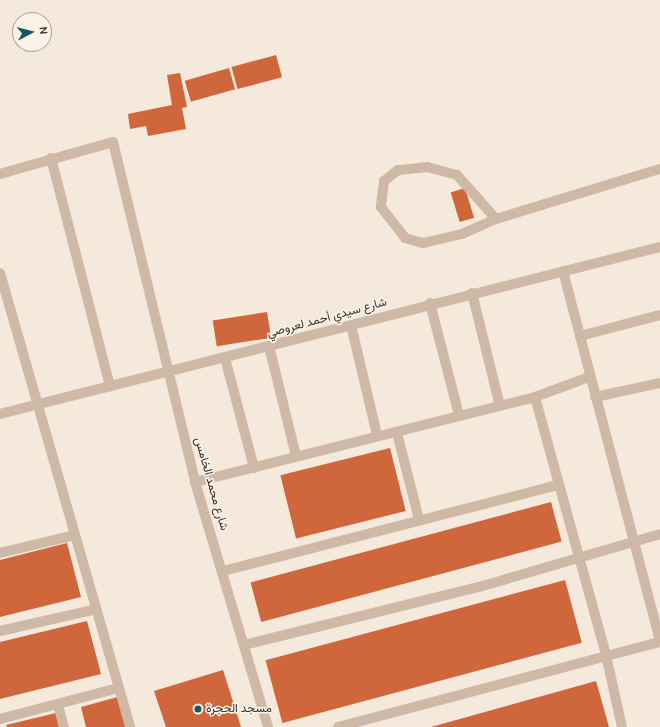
<!DOCTYPE html>
<html>
<head>
<meta charset="utf-8">
<style>
	body { margin:0 }
	#map { position:relative; width:660px; height:727px; overflow:hidden; background:#f4e9db; font-family:Karla,Vazirmatn,sans-serif }
	div>[style] { position:absolute }
	.building>* { inset:0; background:#d0663c; transform-origin:0 0 }
	.minor>* { height:10px; margin:-5px; padding:0 5px; transform-origin:5px; border-radius:5px; background:#cdb9a5 }
	.dots>* { width:11px; height:11px; translate:-50% -50%; box-sizing:border-box; border:2px solid #fbf3e7; border-radius:50% }
	span { translate:-50% -50%; white-space:nowrap; text-align:center; line-height:1.15; -webkit-text-stroke:3px #fbf3e7; paint-order:stroke }
	.street-label { font-size:12px; color:#382d27 }
	.poi-label { font-size:12px; color:#382d27 }
	.left { translate:0 -50%; text-align:left }
	.north { position:absolute; left:12px; top:12px; width:40px; height:40px; box-sizing:border-box; background:#fbf3e7; border:1px solid #ada49a; border-radius:50%; rotate:83deg; font-size:11px; font-weight:700; line-height:16px; text-align:center; color:#382d27 }
	.north::after { content:''; display:block; margin:auto; width:14px; height:18px; background:#19565d; clip-path:polygon(50% 0,100% 100%,50% 72%,0 100%) }
</style>
</head>
<body>
<div id="map">
	<div class="building">
		<i style="left:276px;top:55px;width:23px;height:46px;rotate:75deg"></i>
		<i style="left:229px;top:68px;width:22px;height:46px;rotate:74deg"></i>
		<i style="clip-path:polygon(180px 73px,187px 107px,182px 108px,186px 129px,148px 136px,146px 126px,130px 129px,128px 114px,172px 105px,167px 75px)"></i>
		<i style="left:465px;top:188px;width:31px;height:15px;rotate:73deg"></i>
		<i style="left:267px;top:312px;width:26px;height:55px;rotate:81deg"></i>
		<i style="left:390px;top:448px;width:65px;height:113px;rotate:76deg"></i>
		<i style="left:551px;top:502px;width:41px;height:311px;rotate:75deg"></i>
		<i style="clip-path:polygon(67px 543px,81px 597px,0 617px,0 560px)"></i>
		<i style="left:565px;top:580px;width:65px;height:310px;rotate:75deg"></i>
		<i style="clip-path:polygon(87px 621px,101px 674px,0 699px,0 642px)"></i>
		<i style="clip-path:polygon(223px 670px,241px 727px,166px 727px,154px 691px)"></i>
		<i style="clip-path:polygon(596px 681px,609px 727px,431px 727px)"></i>
		<i style="clip-path:polygon(121px 696px,129px 727px,86px 727px,81px 707px)"></i>
		<i style="clip-path:polygon(56px 713px,59px 727px,7px 727px,6px 725px)"></i>
	</div>
	<div class="minor">
		<i style="left:51px;top:158px;width:236px;rotate:75.5deg"></i>
		<i style="left:0;top:174px;width:117px;rotate:-15.8deg"></i>
		<i style="left:113px;top:142px;width:350px;rotate:76.4deg"></i>
		<i style="left:195px;top:482px;width:256px;rotate:73.4deg"></i>
		<i style="left:496px;top:219px;width:59px;rotate:-131.6deg"></i>
		<i style="left:457px;top:175px;width:30px;rotate:-165deg"></i>
		<i style="left:428px;top:167px;width:30px;rotate:174deg"></i>
		<i style="left:398px;top:170px;width:18px;rotate:142deg"></i>
		<i style="left:384px;top:181px;width:26px;rotate:97deg"></i>
		<i style="left:381px;top:207px;width:39px;rotate:52deg"></i>
		<i style="left:405px;top:238px;width:19px;rotate:16deg"></i>
		<i style="left:423px;top:243px;width:40px;rotate:-13deg"></i>
		<i style="left:462px;top:234px;width:37px;rotate:-24deg"></i>
		<i style="left:496px;top:219px;width:171px;rotate:-17deg"></i>
		<i style="left:563px;top:271px;width:382px;rotate:75.3deg"></i>
		<i style="left:0;top:273px;width:472px;rotate:74deg"></i>
		<i style="left:472px;top:293px;width:116px;rotate:76.1deg"></i>
		<i style="left:430px;top:303px;width:116px;rotate:75.5deg"></i>
		<i style="left:351px;top:325px;width:113px;rotate:76.7deg"></i>
		<i style="left:580px;top:336px;width:83px;rotate:-14.7deg"></i>
		<i style="left:269px;top:346px;width:113px;rotate:76.2deg"></i>
		<i style="left:225px;top:358px;width:114px;rotate:75.2deg"></i>
		<i style="left:535px;top:397px;width:268px;rotate:74.6deg"></i>
		<i style="left:606px;top:655px;width:74px;rotate:77.5deg"></i>
		<i style="left:595px;top:397px;width:66px;rotate:-12.2deg"></i>
		<i style="left:0;top:414px;width:681px;rotate:-14.2deg"></i>
		<i style="left:397px;top:433px;width:89px;rotate:75.7deg"></i>
		<i style="left:195px;top:482px;width:350px;rotate:-14deg"></i>
		<i style="left:535px;top:397px;width:58px;rotate:-20.3deg"></i>
		<i style="left:0;top:553px;width:77px;rotate:-13.5deg"></i>
		<i style="left:223px;top:571px;width:347px;rotate:-14.4deg"></i>
		<i style="left:0;top:631px;width:99px;rotate:-12.8deg"></i>
		<i style="left:244px;top:645px;width:242px;rotate:-13.9deg"></i>
		<i style="left:479px;top:587px;width:189px;rotate:-16.3deg"></i>
		<i style="left:58px;top:705px;width:23px;rotate:75deg"></i>
		<i style="left:0;top:719px;width:122px;rotate:-14.7deg"></i>
		<i style="left:338px;top:727px;width:333px;rotate:-14.8deg"></i>
	</div>
	<div class="dots">
		<i style="left:198px;top:709px;background:#19565d"></i>
	</div>
	<div class="street-label">
		<span style="left:327px;top:318px;rotate:-15deg">شارع سيدي أحمد لعروصي</span>
		<span style="left:211px;top:484px;rotate:74deg">شارع محمد الخامس</span>
	</div>
	<div class="poi-label">
		<span class="left" style="left:206px;top:709px">مسجد الحجرة</span>
	</div>
	<div class="north">N</div>
</div>
</body>
</html>
